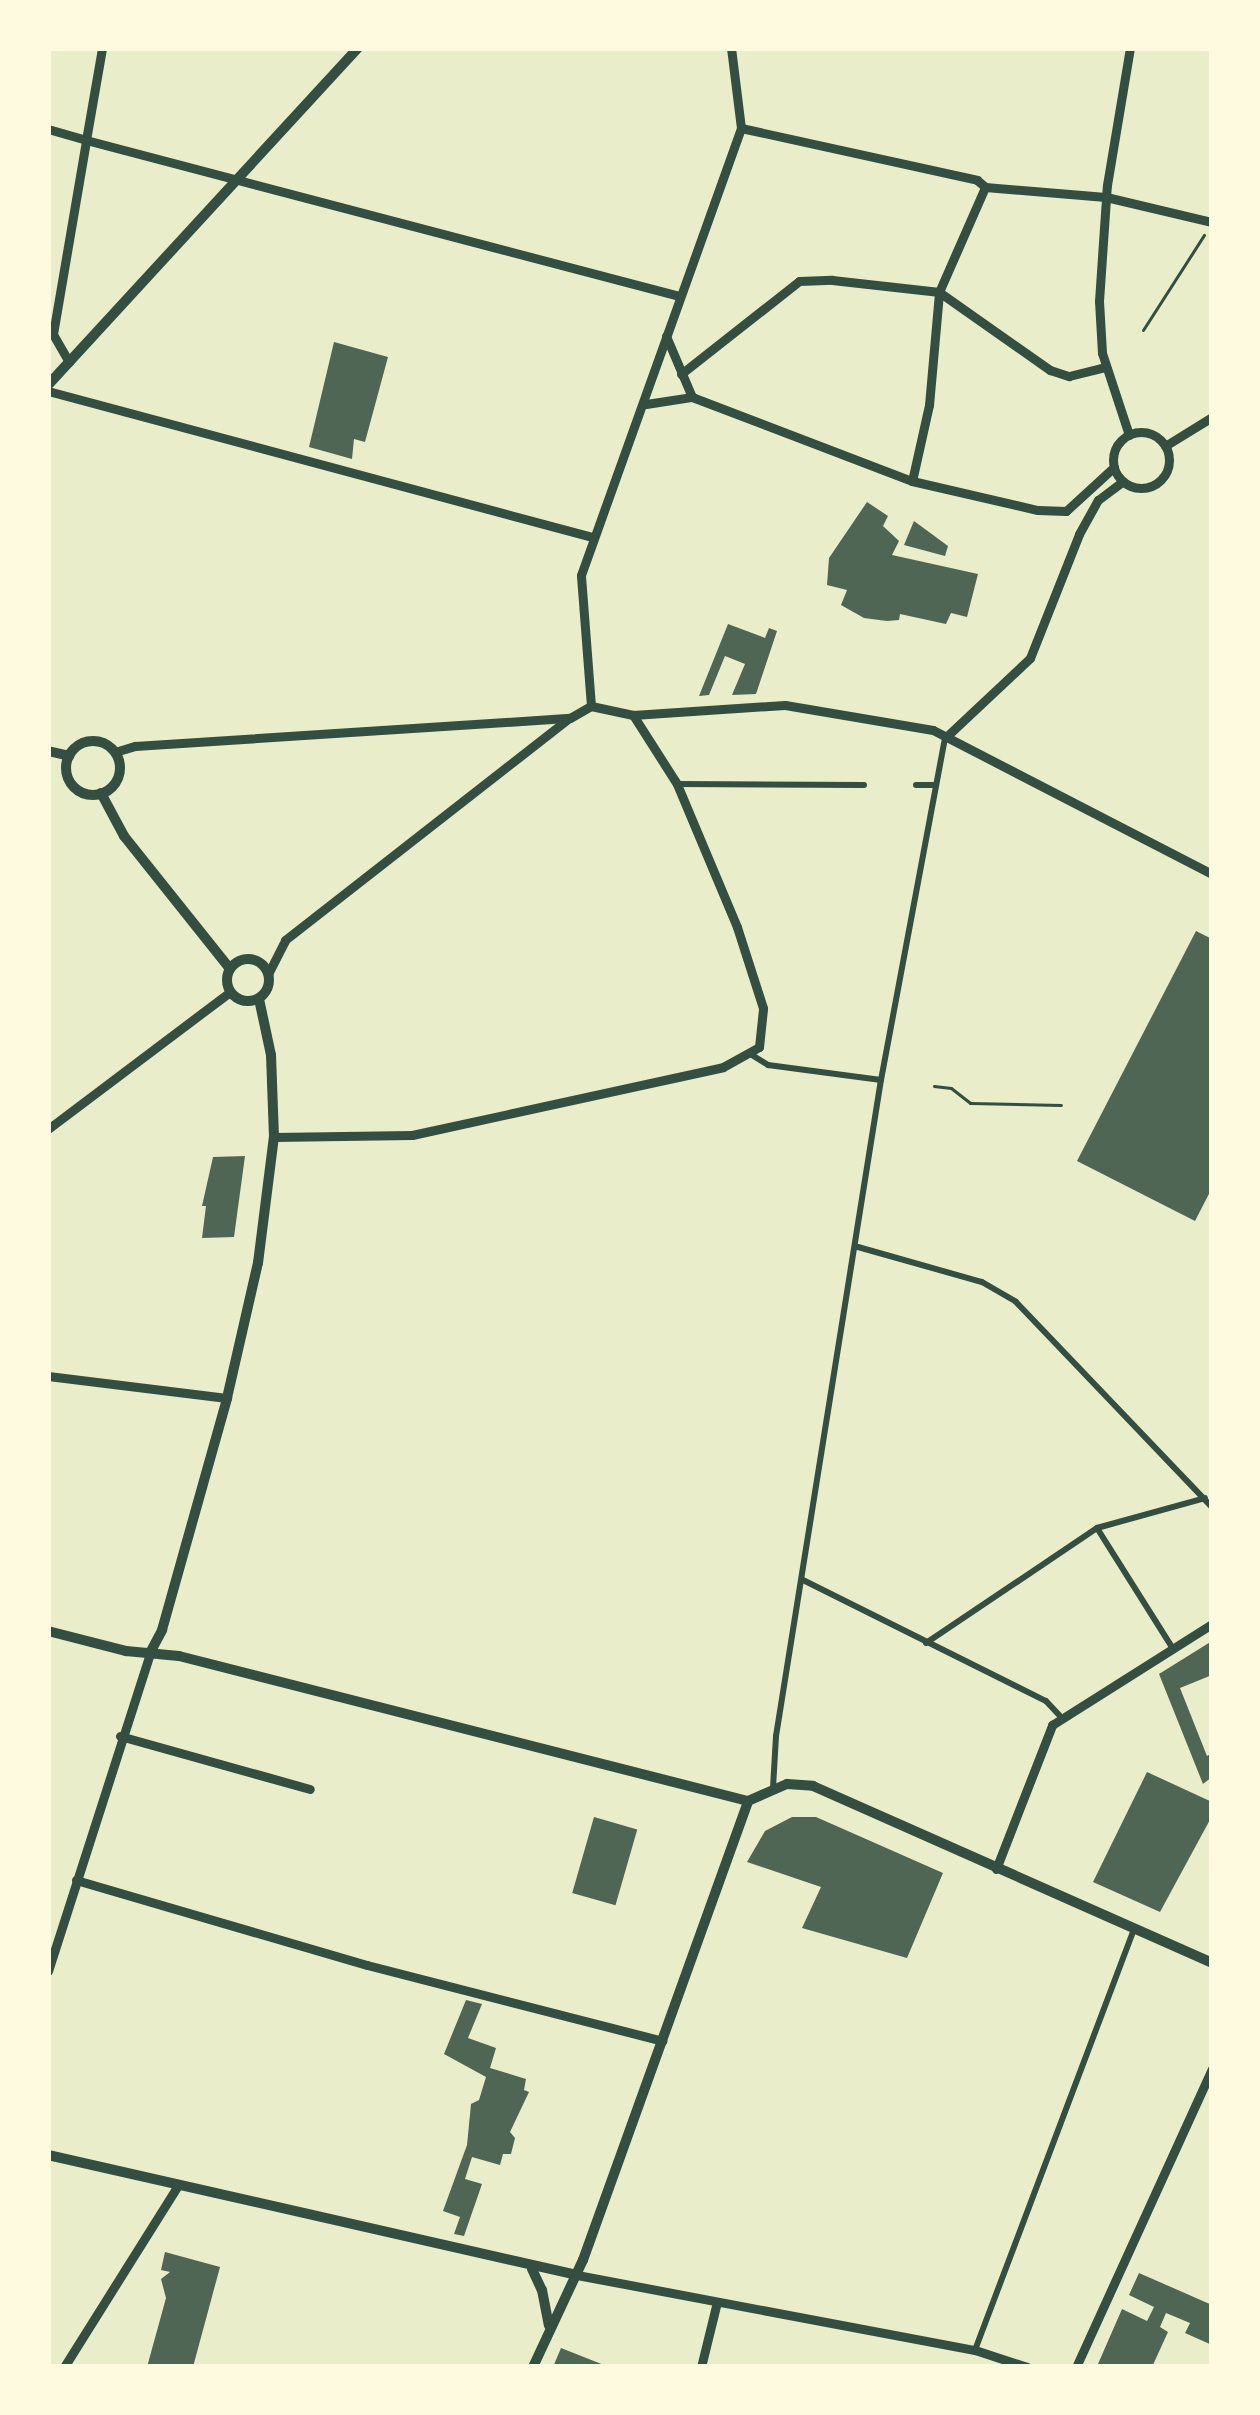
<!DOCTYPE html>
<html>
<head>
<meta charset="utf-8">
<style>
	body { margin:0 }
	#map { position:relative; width:1260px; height:2415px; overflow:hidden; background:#e9edc9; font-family:"Work Sans",sans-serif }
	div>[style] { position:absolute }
	.building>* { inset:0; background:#4f6655; transform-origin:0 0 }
	.path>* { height:3px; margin:-1.5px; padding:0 1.5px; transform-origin:1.5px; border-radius:1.5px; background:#344e41 }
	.pedestrian>* { height:6px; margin:-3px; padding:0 3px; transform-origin:3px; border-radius:3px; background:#344e41 }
	.minor>* { height:9px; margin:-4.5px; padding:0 4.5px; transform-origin:4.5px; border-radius:4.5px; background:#344e41 }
	.minor>.ring { margin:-4.5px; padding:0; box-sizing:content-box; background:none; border:9px solid #344e41; border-radius:50% }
	.tertiary>* { height:10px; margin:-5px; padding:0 5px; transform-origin:5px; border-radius:5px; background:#344e41 }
	.tertiary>.ring { margin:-5px; padding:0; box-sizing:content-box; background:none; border:10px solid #344e41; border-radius:50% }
	span { translate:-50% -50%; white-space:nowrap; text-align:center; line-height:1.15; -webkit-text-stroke:12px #fefae0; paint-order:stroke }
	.frame { position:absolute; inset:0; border:51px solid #fefae0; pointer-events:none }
</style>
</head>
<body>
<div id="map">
	<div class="building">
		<i style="clip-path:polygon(334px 342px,388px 357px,365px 442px,354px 439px,352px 459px,309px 447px)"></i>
		<i style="clip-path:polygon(867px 502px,888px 516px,883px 526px,899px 541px,892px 555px,978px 574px,967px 617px,951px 613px,946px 624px,900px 614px,899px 620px,887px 621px,864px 618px,841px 605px,847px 590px,827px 585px,829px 558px)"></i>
		<i style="clip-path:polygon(914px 521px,948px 546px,945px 556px,904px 545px)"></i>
		<i style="clip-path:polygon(728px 624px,765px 638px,769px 628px,777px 631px,756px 694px,732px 695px,745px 664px,725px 656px,709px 695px,699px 696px)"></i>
		<i style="clip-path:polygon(1196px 931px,1212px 939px,1212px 1188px,1195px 1221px,1077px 1161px)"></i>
		<i style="clip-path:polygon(245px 1156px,234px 1237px,202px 1238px,206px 1206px,202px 1206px,213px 1157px)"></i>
		<i style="clip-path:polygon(1212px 1641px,1212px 1675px,1180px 1688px,1207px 1756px,1212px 1753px,1212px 1777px,1203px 1784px,1159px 1674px)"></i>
		<i style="clip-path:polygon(1147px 1772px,1212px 1802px,1212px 1816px,1160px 1912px,1093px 1882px)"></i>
		<i style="left:594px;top:1817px;width:45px;height:79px;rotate:16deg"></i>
		<i style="clip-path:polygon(792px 1817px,816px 1817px,943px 1873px,907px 1958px,802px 1928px,821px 1887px,747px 1862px,765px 1831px)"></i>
		<i style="clip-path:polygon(466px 2000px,482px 2004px,468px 2038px,496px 2048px,490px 2068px,526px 2079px,524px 2090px,529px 2092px,510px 2132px,515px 2138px,511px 2154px,503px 2154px,500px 2165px,472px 2157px,465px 2179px,482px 2184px,464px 2236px,454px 2234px,460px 2217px,443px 2211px,467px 2145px,471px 2104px,479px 2100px,486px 2077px,444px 2054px)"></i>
		<i style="clip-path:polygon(165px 2252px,220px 2267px,193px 2367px,147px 2367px,166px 2298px,161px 2279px,170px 2272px,161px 2270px)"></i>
		<i style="clip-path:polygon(1139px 2273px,1212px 2305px,1212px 2345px,1185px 2333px,1190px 2323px,1166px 2313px,1160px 2327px,1168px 2332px,1152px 2367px,1098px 2364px,1122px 2309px,1147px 2321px,1154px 2307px,1129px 2295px)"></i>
		<i style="clip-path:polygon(561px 2348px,609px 2367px,553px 2367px)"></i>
	</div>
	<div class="path">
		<i style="left:1143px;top:330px;width:113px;rotate:-57.3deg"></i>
		<i style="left:934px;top:1086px;width:17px;rotate:7deg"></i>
		<i style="left:951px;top:1088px;width:24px;rotate:38deg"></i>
		<i style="left:970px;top:1103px;width:91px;rotate:1.3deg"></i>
	</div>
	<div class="pedestrian">
		<i style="left:677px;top:784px;width:187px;rotate:0.3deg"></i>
		<i style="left:916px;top:785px;width:18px"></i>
		<i style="left:752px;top:1055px;width:19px;rotate:32deg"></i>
		<i style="left:768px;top:1065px;width:114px;rotate:7.6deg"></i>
		<i style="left:858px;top:1247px;width:129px;rotate:15.8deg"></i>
		<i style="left:982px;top:1282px;width:39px;rotate:30deg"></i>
		<i style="left:1016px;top:1302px;width:284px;rotate:46.3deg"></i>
		<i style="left:1097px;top:1528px;width:141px;rotate:57.8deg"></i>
		<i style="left:803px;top:1580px;width:271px;rotate:26.5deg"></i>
		<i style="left:1046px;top:1701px;width:23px;rotate:47deg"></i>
		<i style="left:926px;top:1643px;width:206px;rotate:-33.9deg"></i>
		<i style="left:1097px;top:1528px;width:112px;rotate:-15.5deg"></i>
		<i style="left:773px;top:1788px;width:52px;rotate:-86.7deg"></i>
		<i style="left:776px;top:1736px;width:664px;rotate:-80.91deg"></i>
		<i style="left:881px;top:1080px;width:348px;rotate:-79.4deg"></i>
		<i style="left:975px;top:2350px;width:450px;rotate:-69.3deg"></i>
	</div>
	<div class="minor">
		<i style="left:741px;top:128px;width:242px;rotate:12.4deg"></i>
		<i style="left:977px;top:180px;width:11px;rotate:41deg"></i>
		<i style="left:985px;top:187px;width:121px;rotate:4.7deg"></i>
		<i style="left:1106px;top:197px;width:109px;rotate:13.3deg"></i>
		<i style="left:48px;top:129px;width:40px;rotate:16deg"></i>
		<i style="left:86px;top:140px;width:93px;rotate:-80.1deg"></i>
		<i style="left:666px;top:336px;width:66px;rotate:66.9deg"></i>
		<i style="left:69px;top:362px;width:32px;rotate:-120deg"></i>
		<i style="left:53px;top:334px;width:197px;rotate:-80.3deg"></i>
		<i style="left:86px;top:140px;width:613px;rotate:14.74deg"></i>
		<i style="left:681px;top:374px;width:150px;rotate:-38.2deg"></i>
		<i style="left:799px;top:281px;width:33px;rotate:-2deg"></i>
		<i style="left:832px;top:280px;width:108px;rotate:6.4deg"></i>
		<i style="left:939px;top:292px;width:136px;rotate:35.1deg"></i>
		<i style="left:1050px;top:370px;width:20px;rotate:18deg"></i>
		<i style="left:1069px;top:376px;width:38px;rotate:-14deg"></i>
		<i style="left:48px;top:391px;width:563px;rotate:15.02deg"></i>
		<i style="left:646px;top:404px;width:47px;rotate:-8.7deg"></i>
		<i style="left:692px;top:397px;width:235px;rotate:20.9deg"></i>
		<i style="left:912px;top:481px;width:129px;rotate:13deg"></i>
		<i style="left:1038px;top:510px;width:28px;rotate:2deg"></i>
		<i style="left:1066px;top:511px;width:65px;rotate:-42.5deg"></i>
		<i class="ring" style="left:1113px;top:432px;width:47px;height:47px"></i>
		<i style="left:1129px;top:435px;width:86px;rotate:-108.2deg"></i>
		<i style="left:1102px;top:353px;width:52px;rotate:-93.3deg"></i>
		<i style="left:1099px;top:301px;width:116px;rotate:-86.1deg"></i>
		<i style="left:1107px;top:185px;width:139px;rotate:-80.5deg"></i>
		<i style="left:1165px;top:446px;width:55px;rotate:-31.7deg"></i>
		<i style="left:912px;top:481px;width:78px;rotate:-77.4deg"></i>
		<i style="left:929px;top:405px;width:113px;rotate:-84.9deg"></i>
		<i style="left:939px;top:292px;width:115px;rotate:-66.3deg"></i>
		<i style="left:591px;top:706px;width:131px;rotate:-94.4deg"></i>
		<i style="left:581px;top:575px;width:475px;rotate:-70.3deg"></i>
		<i style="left:741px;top:128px;width:81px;rotate:-97.1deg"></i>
		<i style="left:591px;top:706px;width:43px;rotate:12.1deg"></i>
		<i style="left:633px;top:715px;width:152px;rotate:-3.8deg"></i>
		<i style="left:785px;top:705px;width:150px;rotate:9.6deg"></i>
		<i style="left:933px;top:730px;width:314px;rotate:27.3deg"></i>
		<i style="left:946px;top:737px;width:115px;rotate:-43.2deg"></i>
		<i style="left:1030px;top:658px;width:133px;rotate:-68.4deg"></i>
		<i style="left:1079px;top:534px;width:39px;rotate:-61deg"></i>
		<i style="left:1098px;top:500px;width:31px;rotate:-37deg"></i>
		<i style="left:115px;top:752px;width:21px;rotate:-17deg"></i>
		<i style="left:135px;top:746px;width:436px;rotate:-3.7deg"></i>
		<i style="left:570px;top:718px;width:24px;rotate:-30deg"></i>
		<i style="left:268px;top:974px;width:38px;rotate:-63deg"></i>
		<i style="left:285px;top:940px;width:359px;rotate:-38deg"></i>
		<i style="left:48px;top:1129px;width:228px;rotate:-37deg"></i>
		<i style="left:274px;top:1137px;width:138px;rotate:-0.8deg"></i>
		<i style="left:412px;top:1135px;width:318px;rotate:-12.3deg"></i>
		<i style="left:723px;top:1067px;width:41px;rotate:-29.1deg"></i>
		<i style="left:759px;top:1047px;width:39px;rotate:-84deg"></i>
		<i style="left:763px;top:1008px;width:85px;rotate:-107.8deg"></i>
		<i style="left:737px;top:927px;width:155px;rotate:-112.8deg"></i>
		<i style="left:677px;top:784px;width:82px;rotate:-122.5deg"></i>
		<i style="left:48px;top:1376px;width:180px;rotate:7deg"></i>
		<i style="left:120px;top:1736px;width:197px;rotate:15.6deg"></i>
		<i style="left:996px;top:1869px;width:155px;rotate:-68.7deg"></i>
		<i style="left:1052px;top:1725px;width:189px;rotate:-32.3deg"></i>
		<i style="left:76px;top:1880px;width:303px;rotate:16.3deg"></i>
		<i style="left:367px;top:1965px;width:305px;rotate:14.4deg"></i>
		<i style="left:48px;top:1971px;width:336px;rotate:-72.2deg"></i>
		<i style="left:577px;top:2275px;width:405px;rotate:10.7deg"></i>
		<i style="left:975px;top:2350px;width:55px;rotate:18.1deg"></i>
		<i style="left:64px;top:2367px;width:213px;rotate:-57.9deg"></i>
		<i style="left:701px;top:2367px;width:67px;rotate:-76.2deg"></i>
		<i style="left:1076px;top:2367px;width:328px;rotate:-65.5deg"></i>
	</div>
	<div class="tertiary">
		<i style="left:48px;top:385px;width:458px;rotate:-47.4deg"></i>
		<i class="ring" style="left:66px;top:741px;width:44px;height:44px"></i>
		<i style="left:48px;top:751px;width:22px;rotate:13deg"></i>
		<i style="left:101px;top:793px;width:49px;rotate:61.9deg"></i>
		<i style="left:124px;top:836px;width:170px;rotate:51.4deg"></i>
		<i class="ring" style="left:227px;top:959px;width:32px;height:32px"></i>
		<i style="left:48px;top:1631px;width:81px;rotate:14.4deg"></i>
		<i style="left:126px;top:1651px;width:53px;rotate:5.4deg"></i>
		<i style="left:179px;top:1656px;width:587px;rotate:14.3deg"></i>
		<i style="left:151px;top:1651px;width:24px;rotate:-62deg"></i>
		<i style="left:162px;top:1630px;width:241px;rotate:-74.3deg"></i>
		<i style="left:227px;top:1398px;width:139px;rotate:-77.1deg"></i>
		<i style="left:258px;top:1263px;width:127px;rotate:-82.8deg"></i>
		<i style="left:274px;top:1137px;width:82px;rotate:-92.1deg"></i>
		<i style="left:271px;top:1055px;width:57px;rotate:-102.1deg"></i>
		<i style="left:748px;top:1801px;width:43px;rotate:-23.6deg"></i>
		<i style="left:787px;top:1784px;width:26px;rotate:4deg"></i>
		<i style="left:813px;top:1786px;width:436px;rotate:23.9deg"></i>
		<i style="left:48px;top:2155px;width:542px;rotate:12.78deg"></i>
		<i style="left:532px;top:2269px;width:23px;rotate:65deg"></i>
		<i style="left:542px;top:2290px;width:36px;rotate:79deg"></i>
		<i style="left:533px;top:2367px;width:118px;rotate:-65deg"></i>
		<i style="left:583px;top:2260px;width:488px;rotate:-70.2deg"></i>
	</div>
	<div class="frame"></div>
</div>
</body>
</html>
